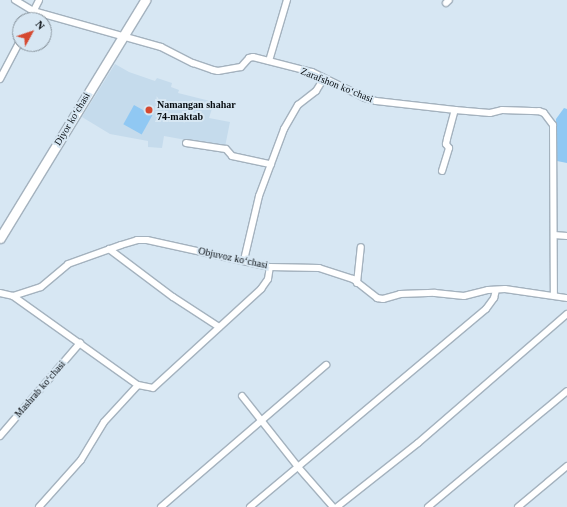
<!DOCTYPE html>
<html>
<head>
<meta charset="utf-8">
<style>
	body { margin:0 }
	#map { position:relative; width:567px; height:507px; overflow:hidden; background:#d7e7f3; font-family:Georgia,serif }
	div>[style] { position:absolute }
	.built>* { inset:0; background:#c5dbec }
	.green>* { inset:0; background:#90c8f3; transform-origin:0 0 }
	.roads { filter:drop-shadow(1px 0 #a4b2be) drop-shadow(-1px 0 #a4b2be) drop-shadow(0 1px #a4b2be) drop-shadow(0 -1px #a4b2be) }
	.street>* { height:6px; margin:-3px; padding:0 3px; transform-origin:3px; border-radius:3px; background:#fff }
	.secondary>* { height:9px; margin:-4.5px; padding:0 4.5px; transform-origin:4.5px; border-radius:4.5px; background:#fff }
	.dots>* { width:11px; height:11px; translate:-50% -50%; box-sizing:border-box; border:2px solid #d7e7f3; border-radius:50% }
	span { translate:-50% -50%; white-space:nowrap; text-align:center; line-height:1.15; -webkit-text-stroke:4px #d7e7f3; paint-order:stroke }
	.street-label { font-size:10px; color:#070c10 }
	.poi-label { font-size:10px; color:#070c10; font-weight:700 }
	.left { translate:0 -50%; text-align:left }
	.north { position:absolute; left:12px; top:12px; width:40px; height:40px; box-sizing:border-box; background:#d7e7f3; border:1px solid #848f98; border-radius:50%; rotate:50deg; font-size:11px; font-weight:700; line-height:16px; text-align:center; color:#070c10 }
	.north::after { content:''; display:block; margin:auto; width:14px; height:18px; background:#d54930; clip-path:polygon(50% 0,100% 100%,50% 72%,0 100%) }
</style>
</head>
<body>
<div id="map">
	<div class="built">
		<i style="clip-path:polygon(115px 64px,129px 72px,155px 81px,157px 78px,172px 83px,171px 87px,179px 90px,178px 93px,214px 102px,209px 118px,230px 122px,225px 147px,164px 136px,162px 148px,148px 147px,148px 141px,110px 134px,82px 117px)"></i>
	</div>
	<div class="green">
		<i style="left:134px;top:105px;width:21px;height:22px;rotate:29deg"></i>
		<i style="clip-path:polygon(564px 108px,567px 109px,567px 163px,557px 161px,556px 119px)"></i>
	</div>
	<div class="roads">
		<div class="street">
			<i style="left:15px;top:0;width:21px;rotate:31deg"></i>
			<i style="left:33px;top:11px;width:133px;rotate:15.7deg"></i>
			<i style="left:161px;top:47px;width:36px;rotate:27deg"></i>
			<i style="left:193px;top:63px;width:21px;rotate:19deg"></i>
			<i style="left:213px;top:70px;width:5px;rotate:11deg"></i>
			<i style="left:218px;top:71px;width:23px;rotate:-10deg"></i>
			<i style="left:241px;top:67px;width:12px;rotate:-48deg"></i>
			<i style="left:249px;top:58px;width:4px;rotate:-14deg"></i>
			<i style="left:253px;top:57px;width:61px;rotate:14.3deg"></i>
			<i style="left:312px;top:72px;width:59px;rotate:26.1deg"></i>
			<i style="left:365px;top:98px;width:11px;rotate:15deg"></i>
			<i style="left:376px;top:101px;width:80px;rotate:6.5deg"></i>
			<i style="left:455px;top:110px;width:35px;rotate:5deg"></i>
			<i style="left:490px;top:113px;width:12px;rotate:-14deg"></i>
			<i style="left:502px;top:110px;width:37px;rotate:2deg"></i>
			<i style="left:539px;top:111px;width:5px;rotate:22deg"></i>
			<i style="left:544px;top:113px;width:15px;rotate:53deg"></i>
			<i style="left:553px;top:125px;width:170px;rotate:89.7deg"></i>
			<i style="left:446px;top:3px;width:4px;rotate:-45deg"></i>
			<i style="left:29px;top:20px;width:22px;rotate:-63deg"></i>
			<i style="left:269px;top:61px;width:64px;rotate:-73.6deg"></i>
			<i style="left:0;top:79px;width:43px;rotate:-62.2deg"></i>
			<i style="left:186px;top:143px;width:40px;rotate:8.5deg"></i>
			<i style="left:226px;top:149px;width:9px;rotate:49deg"></i>
			<i style="left:232px;top:156px;width:40px;rotate:12deg"></i>
			<i style="left:442px;top:171px;width:24px;rotate:-73deg"></i>
			<i style="left:449px;top:148px;width:5px;rotate:-127deg"></i>
			<i style="left:446px;top:144px;width:5px;rotate:-79deg"></i>
			<i style="left:447px;top:139px;width:30px;rotate:-75deg"></i>
			<i style="left:554px;top:235px;width:13px;rotate:4deg"></i>
			<i style="left:109px;top:249px;width:80px;rotate:36.9deg"></i>
			<i style="left:173px;top:297px;width:55px;rotate:33.1deg"></i>
			<i style="left:244px;top:260px;width:66px;rotate:-76.8deg"></i>
			<i style="left:259px;top:196px;width:72px;rotate:-69.5deg"></i>
			<i style="left:284px;top:129px;width:28px;rotate:-60deg"></i>
			<i style="left:298px;top:105px;width:23px;rotate:-38deg"></i>
			<i style="left:316px;top:91px;width:15px;rotate:-58deg"></i>
			<i style="left:357px;top:283px;width:36px;rotate:-84deg"></i>
			<i style="left:0;top:293px;width:13px;rotate:13deg"></i>
			<i style="left:13px;top:296px;width:29px;rotate:-18deg"></i>
			<i style="left:41px;top:287px;width:35px;rotate:-40deg"></i>
			<i style="left:68px;top:264px;width:56px;rotate:-19.7deg"></i>
			<i style="left:121px;top:245px;width:17px;rotate:-17deg"></i>
			<i style="left:137px;top:240px;width:10px"></i>
			<i style="left:147px;top:240px;width:126px;rotate:12.4deg"></i>
			<i style="left:270px;top:267px;width:49px;rotate:1.2deg"></i>
			<i style="left:319px;top:268px;width:36px;rotate:18deg"></i>
			<i style="left:353px;top:279px;width:31px;rotate:38deg"></i>
			<i style="left:377px;top:298px;width:6px;rotate:9deg"></i>
			<i style="left:383px;top:299px;width:18px;rotate:-16deg"></i>
			<i style="left:400px;top:294px;width:35px;rotate:-2deg"></i>
			<i style="left:435px;top:293px;width:29px;rotate:6deg"></i>
			<i style="left:464px;top:296px;width:25px;rotate:-14deg"></i>
			<i style="left:488px;top:290px;width:17px;rotate:-3deg"></i>
			<i style="left:505px;top:289px;width:63px;rotate:8.3deg"></i>
			<i style="left:13px;top:296px;width:153px;rotate:35.5deg"></i>
			<i style="left:138px;top:385px;width:15px;rotate:11deg"></i>
			<i style="left:153px;top:388px;width:147px;rotate:-42.5deg"></i>
			<i style="left:261px;top:289px;width:12px;rotate:-55deg"></i>
			<i style="left:268px;top:279px;width:12px;rotate:-81deg"></i>
			<i style="left:242px;top:396px;width:90px;rotate:51.7deg"></i>
			<i style="left:298px;top:467px;width:53px;rotate:48.8deg"></i>
			<i style="left:0;top:436px;width:123px;rotate:-49.3deg"></i>
			<i style="left:39px;top:507px;width:63px;rotate:-48.2deg"></i>
			<i style="left:81px;top:460px;width:44px;rotate:-58.8deg"></i>
			<i style="left:104px;top:422px;width:50px;rotate:-47.4deg"></i>
			<i style="left:161px;top:507px;width:218px;rotate:-40.7deg"></i>
			<i style="left:250px;top:507px;width:308px;rotate:-40deg"></i>
			<i style="left:486px;top:309px;width:14px;rotate:-54deg"></i>
			<i style="left:494px;top:298px;width:8px;rotate:-76deg"></i>
			<i style="left:337px;top:507px;width:103px;rotate:-38.3deg"></i>
			<i style="left:418px;top:443px;width:197px;rotate:-40.9deg"></i>
			<i style="left:428px;top:507px;width:181px;rotate:-39.8deg"></i>
			<i style="left:518px;top:507px;width:64px;rotate:-39.9deg"></i>
		</div>
		<div class="secondary">
			<i style="left:0;top:238px;width:279px;rotate:-58.6deg"></i>
		</div>
	</div>
	<div class="dots">
		<i style="left:149px;top:110px;background:#d54930"></i>
	</div>
	<div class="street-label">
		<span style="left:337px;top:85px;rotate:22deg">Zarafshon koʻchasi</span>
		<span style="left:72px;top:119px;rotate:-59deg">Diyor koʻchasi</span>
		<span style="left:233px;top:258px;rotate:12deg">Objuvoz koʻchasi</span>
		<span style="left:40px;top:389px;rotate:-49deg">Mashrab koʻchasi</span>
	</div>
	<div class="poi-label">
		<span class="left" style="left:157px;top:110px">Namangan shahar<br>74-maktab</span>
	</div>
	<div class="north">N</div>
</div>
</body>
</html>
